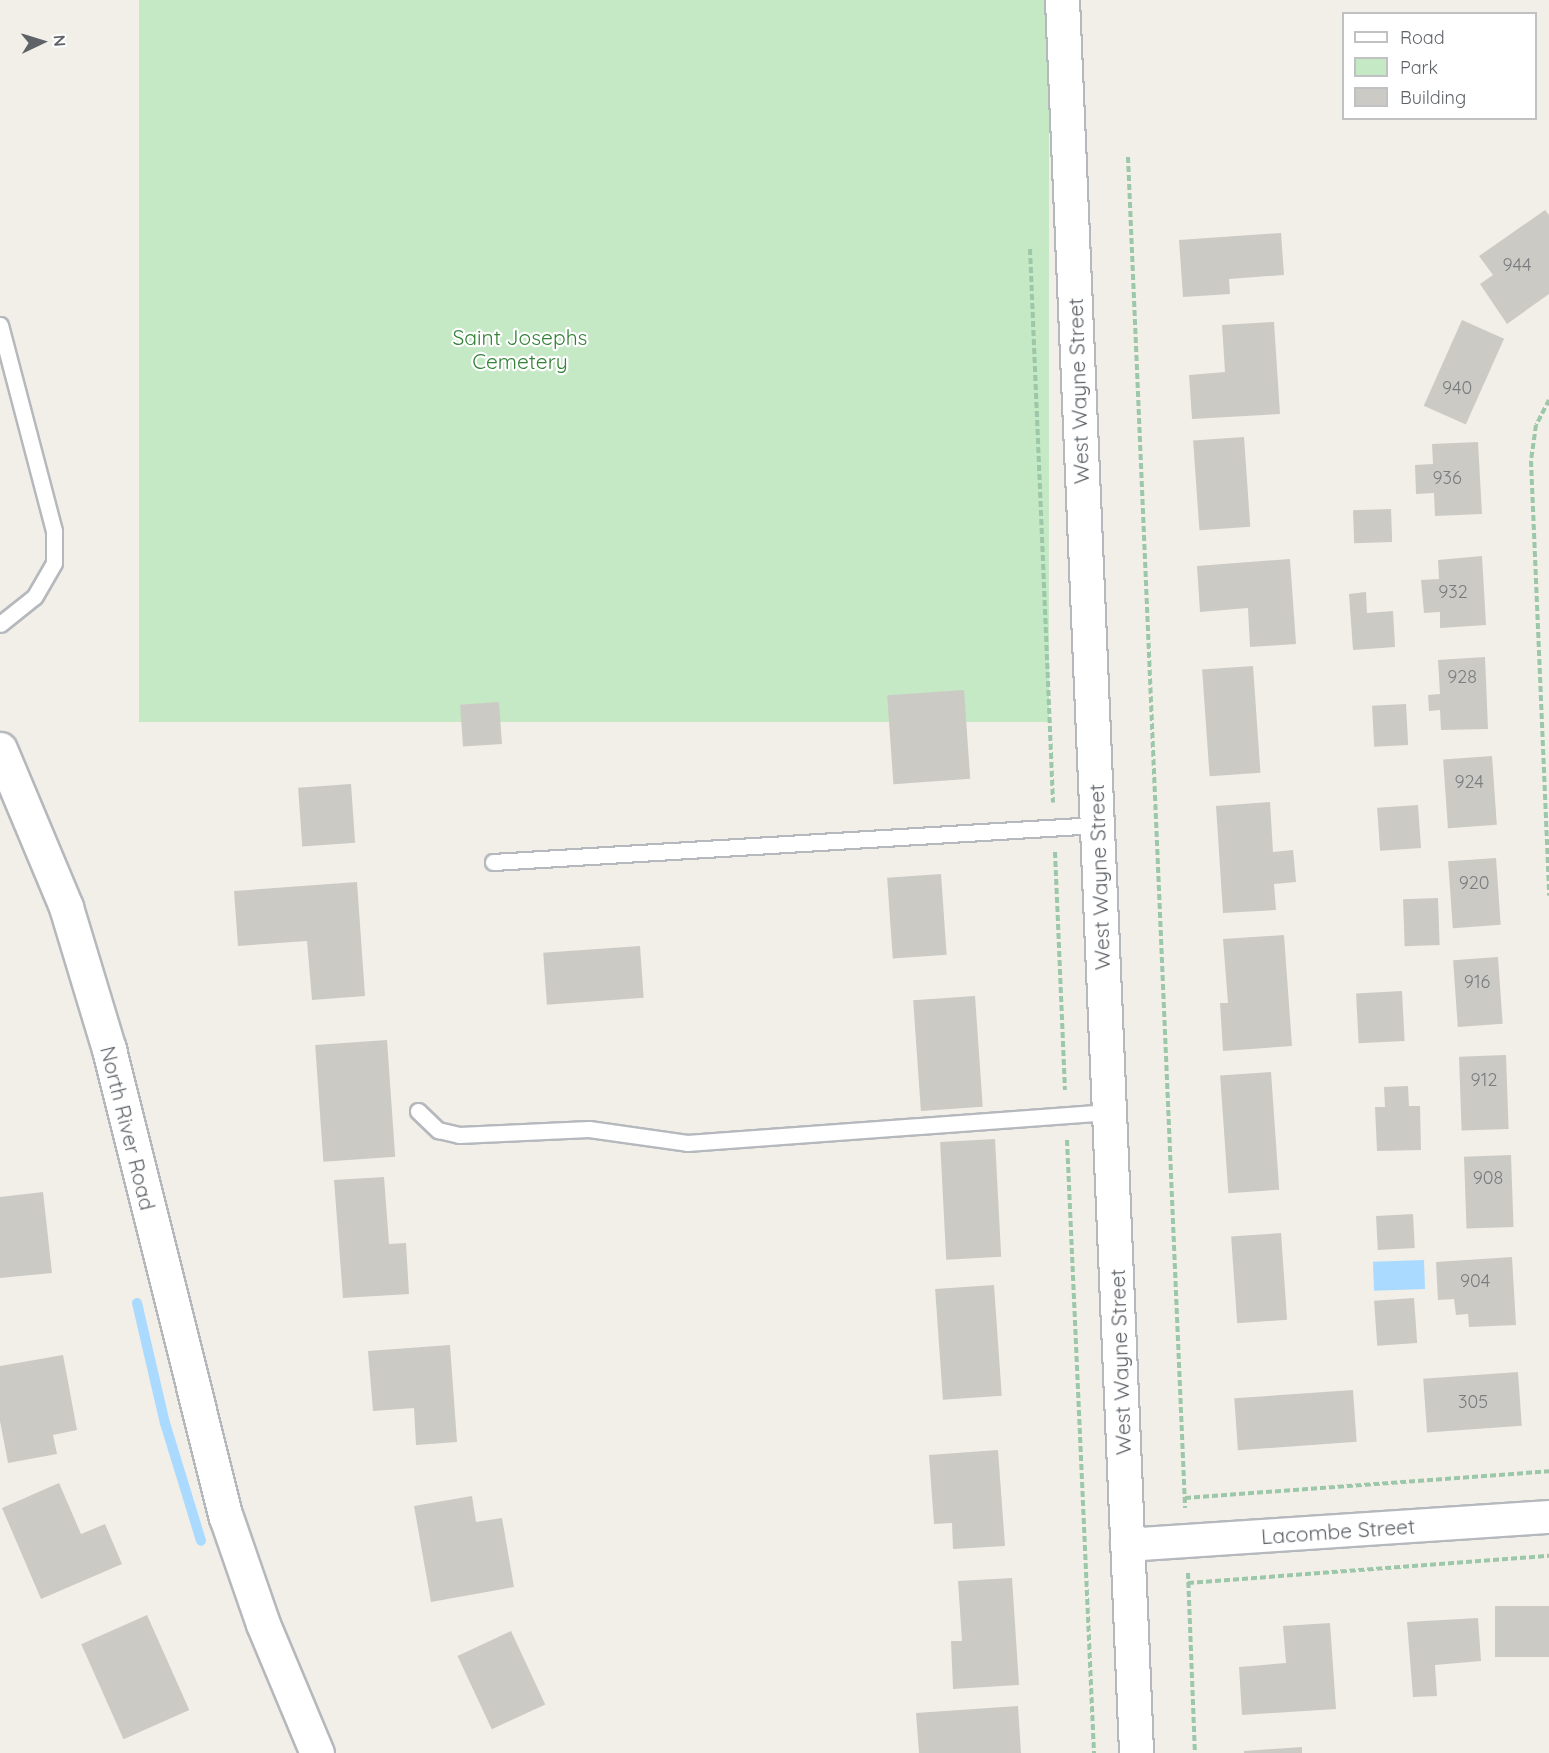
<!DOCTYPE html>
<html>
<head>
<meta charset="utf-8">
<style>
	body { margin:0 }
	#map { position:relative; width:1549px; height:1753px; overflow:hidden; background:#f1efe8; font-family:Quicksand,sans-serif }
	div>[style] { position:absolute }
	.green>* { inset:0; background:#c5e8c5; transform-origin:0 0 }
	.water>* { inset:0; background:#aadaff; transform-origin:0 0 }
	.stream>* { height:10px; margin:-5px; padding:0 5px; transform-origin:5px; border-radius:5px; background:#aadaff }
	.building>* { inset:0; background:#cccac5; transform-origin:0 0 }
	.path>* { height:4px; margin-top:-2px; transform-origin:0; background:repeating-linear-gradient(90deg,#9cc7a9 0 6px,transparent 0 9px) }
	.roads { filter:drop-shadow(2px 0 #b5b8bc) drop-shadow(-2px 0 #b5b8bc) drop-shadow(0 2px #b5b8bc) drop-shadow(0 -2px #b5b8bc) }
	.lane>* { height:15px; margin:-7.5px; padding:0 7.5px; transform-origin:7.5px; border-radius:7.5px; background:#fff }
	.street>* { height:32px; margin:-16px; padding:0 16px; transform-origin:16px; border-radius:16px; background:#fff }
	.secondary>* { height:33px; margin:-16.5px; padding:0 16.5px; transform-origin:16.5px; border-radius:16.5px; background:#fff }
	span { translate:-50% -50%; white-space:nowrap; text-align:center; line-height:1.15; -webkit-text-stroke:4.5px #fff; paint-order:stroke }
	.number-label { font-size:18px; color:#7a7d7f }
	.number-label span { -webkit-text-stroke-width:0 }
	.park-label { font-size:21px; color:#348238 }
	.street-label { font-size:21px; color:#5f6368 }
	.legend { position:absolute; left:1342px; top:12px; width:195px; height:108px; box-sizing:border-box; background:#fff; border:2px solid #bfc1c3; margin:0; padding:8px 10px; list-style:none; font-size:18px; color:#5f6368 }
	.legend li { display:flex; align-items:center; gap:12px; height:30px }
	.legend b { width:30px; border:2px solid #bfc1c3 }
	.north { position:absolute; left:12px; top:12px; width:60px; height:60px; -webkit-text-stroke:4px #fff; paint-order:stroke; rotate:86deg; font-size:16px; font-weight:700; line-height:24px; text-align:center; color:#5f6368 }
	.north::after { content:''; display:block; margin:auto; width:21px; height:27px; background:#5f6368; clip-path:polygon(50% 0,100% 100%,50% 72%,0 100%) }
</style>
</head>
<body>
<div id="map">
	<div class="green">
		<i style="left:139px;top:0;width:910px;height:722px"></i>
	</div>
	<div class="water">
		<i style="left:1424px;top:1260px;width:29px;height:51px;rotate:88deg"></i>
	</div>
	<div class="stream">
		<i style="left:137px;top:1303px;width:123px;rotate:76.9deg"></i>
		<i style="left:165px;top:1423px;width:123px;rotate:73deg"></i>
	</div>
	<div class="building">
		<i style="clip-path:polygon(1545px 210px,1549px 215px,1549px 294px,1507px 324px,1480px 284px,1493px 275px,1479px 256px)"></i>
		<i style="clip-path:polygon(1281px 233px,1284px 275px,1229px 279px,1230px 294px,1183px 297px,1179px 240px)"></i>
		<i style="left:1462px;top:320px;width:46px;height:94px;rotate:24deg"></i>
		<i style="clip-path:polygon(1274px 322px,1280px 414px,1192px 419px,1189px 375px,1225px 372px,1222px 325px)"></i>
		<i style="left:1244px;top:437px;width:90px;height:51px;rotate:86deg"></i>
		<i style="clip-path:polygon(1478px 442px,1482px 514px,1435px 516px,1434px 493px,1416px 494px,1415px 465px,1433px 464px,1432px 444px)"></i>
		<i style="left:1391px;top:509px;width:33px;height:38px;rotate:88deg"></i>
		<i style="clip-path:polygon(1482px 556px,1486px 625px,1440px 628px,1440px 612px,1424px 613px,1421px 580px,1439px 579px,1438px 560px)"></i>
		<i style="clip-path:polygon(1290px 559px,1296px 644px,1250px 647px,1248px 608px,1200px 612px,1197px 566px)"></i>
		<i style="clip-path:polygon(1366px 592px,1367px 613px,1393px 611px,1395px 647px,1353px 650px,1349px 594px)"></i>
		<i style="clip-path:polygon(1485px 657px,1488px 729px,1441px 730px,1440px 710px,1429px 711px,1428px 695px,1440px 694px,1438px 660px)"></i>
		<i style="left:1253px;top:666px;width:107px;height:51px;rotate:86deg"></i>
		<i style="left:964px;top:690px;width:89px;height:77px;rotate:86deg"></i>
		<i style="left:499px;top:702px;width:42px;height:39px;rotate:86deg"></i>
		<i style="left:1406px;top:704px;width:41px;height:34px;rotate:87deg"></i>
		<i style="left:1492px;top:756px;width:69px;height:49px;rotate:86deg"></i>
		<i style="left:351px;top:784px;width:59px;height:53px;rotate:86deg"></i>
		<i style="clip-path:polygon(1270px 802px,1273px 852px,1293px 850px,1296px 882px,1274px 884px,1276px 910px,1223px 913px,1216px 806px)"></i>
		<i style="left:1418px;top:805px;width:43px;height:41px;rotate:86deg"></i>
		<i style="left:1496px;top:858px;width:67px;height:48px;rotate:86deg"></i>
		<i style="left:941px;top:874px;width:81px;height:54px;rotate:86deg"></i>
		<i style="clip-path:polygon(357px 882px,365px 996px,312px 1000px,307px 941px,238px 946px,234px 891px)"></i>
		<i style="left:1438px;top:898px;width:47px;height:35px;rotate:88deg"></i>
		<i style="clip-path:polygon(1284px 935px,1292px 1046px,1223px 1051px,1220px 1003px,1228px 1003px,1223px 939px)"></i>
		<i style="left:640px;top:946px;width:52px;height:97px;rotate:86deg"></i>
		<i style="left:1498px;top:957px;width:67px;height:45px;rotate:86deg"></i>
		<i style="left:1402px;top:991px;width:50px;height:46px;rotate:87deg"></i>
		<i style="left:975px;top:996px;width:111px;height:62px;rotate:86deg"></i>
		<i style="left:387px;top:1040px;width:117px;height:72px;rotate:86deg"></i>
		<i style="left:1506px;top:1055px;width:74px;height:47px;rotate:88deg"></i>
		<i style="left:1271px;top:1072px;width:118px;height:51px;rotate:86deg"></i>
		<i style="clip-path:polygon(1408px 1086px,1409px 1106px,1420px 1106px,1421px 1150px,1377px 1151px,1375px 1107px,1385px 1107px,1384px 1087px)"></i>
		<i style="left:995px;top:1139px;width:118px;height:55px;rotate:87deg"></i>
		<i style="left:1511px;top:1155px;width:72px;height:47px;rotate:88deg"></i>
		<i style="clip-path:polygon(384px 1177px,389px 1244px,406px 1243px,409px 1294px,343px 1298px,334px 1180px)"></i>
		<i style="clip-path:polygon(43px 1192px,52px 1273px,0 1278px,0 1197px)"></i>
		<i style="left:1413px;top:1214px;width:34px;height:37px;rotate:87deg"></i>
		<i style="left:1281px;top:1233px;width:87px;height:50px;rotate:86deg"></i>
		<i style="clip-path:polygon(1512px 1257px,1516px 1325px,1469px 1327px,1468px 1314px,1456px 1315px,1454px 1299px,1438px 1300px,1436px 1262px)"></i>
		<i style="left:994px;top:1285px;width:111px;height:59px;rotate:86deg"></i>
		<i style="left:1414px;top:1298px;width:45px;height:40px;rotate:86deg"></i>
		<i style="clip-path:polygon(450px 1345px,457px 1442px,416px 1445px,414px 1408px,373px 1411px,368px 1351px)"></i>
		<i style="clip-path:polygon(63px 1355px,77px 1430px,53px 1435px,57px 1454px,8px 1463px,0 1421px,0 1366px)"></i>
		<i style="left:1518px;top:1372px;width:54px;height:95px;rotate:86deg"></i>
		<i style="left:1353px;top:1390px;width:52px;height:119px;rotate:86deg"></i>
		<i style="clip-path:polygon(998px 1450px,1005px 1546px,953px 1549px,952px 1523px,934px 1524px,929px 1455px)"></i>
		<i style="clip-path:polygon(59px 1483px,81px 1534px,105px 1524px,122px 1564px,41px 1599px,2px 1508px)"></i>
		<i style="clip-path:polygon(472px 1496px,476px 1522px,502px 1518px,514px 1587px,431px 1602px,414px 1506px)"></i>
		<i style="clip-path:polygon(1012px 1578px,1019px 1685px,953px 1689px,951px 1641px,962px 1641px,958px 1581px)"></i>
		<i style="left:1549px;top:1606px;width:51px;height:54px;rotate:90deg"></i>
		<i style="left:147px;top:1615px;width:104px;height:72px;rotate:66deg"></i>
		<i style="clip-path:polygon(1478px 1618px,1481px 1661px,1435px 1665px,1437px 1696px,1413px 1697px,1407px 1622px)"></i>
		<i style="clip-path:polygon(1330px 1623px,1336px 1709px,1242px 1715px,1239px 1667px,1286px 1663px,1283px 1626px)"></i>
		<i style="left:511px;top:1631px;width:81px;height:59px;rotate:65deg"></i>
		<i style="clip-path:polygon(1018px 1706px,1021px 1753px,919px 1753px,916px 1713px)"></i>
		<i style="clip-path:polygon(1302px 1747px,1302px 1753px,1244px 1753px,1244px 1751px)"></i>
	</div>
	<div class="path">
		<i style="left:1128px;top:157px;width:1352px;rotate:87.58deg"></i>
		<i style="left:1030px;top:249px;width:554px;rotate:87.62deg"></i>
		<i style="left:1549px;top:400px;width:28px;rotate:117deg"></i>
		<i style="left:1536px;top:425px;width:36px;rotate:98deg"></i>
		<i style="left:1531px;top:461px;width:435px;rotate:87.6deg"></i>
		<i style="left:1055px;top:852px;width:238px;rotate:87.6deg"></i>
		<i style="left:1067px;top:1140px;width:614px;rotate:87.48deg"></i>
		<i style="left:1185px;top:1498px;width:365px;rotate:-4.2deg"></i>
		<i style="left:1188px;top:1573px;width:180px;rotate:87.8deg"></i>
		<i style="left:1188px;top:1583px;width:362px;rotate:-4.3deg"></i>
	</div>
	<div class="roads">
		<div class="lane">
			<i style="left:0;top:325px;width:213px;rotate:75.3deg"></i>
			<i style="left:54px;top:531px;width:32px;rotate:90deg"></i>
			<i style="left:54px;top:563px;width:39px;rotate:120deg"></i>
			<i style="left:34px;top:597px;width:43px;rotate:141.5deg"></i>
			<i style="left:493px;top:862px;width:605px;rotate:-3.51deg"></i>
			<i style="left:418px;top:1111px;width:28px;rotate:44deg"></i>
			<i style="left:438px;top:1130px;width:22px;rotate:13deg"></i>
			<i style="left:459px;top:1135px;width:130px;rotate:-2.6deg"></i>
			<i style="left:589px;top:1129px;width:99px;rotate:8.1deg"></i>
			<i style="left:687px;top:1143px;width:423px;rotate:-4.2deg"></i>
		</div>
		<div class="street">
			<i style="left:1127px;top:1545px;width:423px;rotate:-3.8deg"></i>
		</div>
		<div class="secondary">
			<i style="left:1062px;top:0;width:1755px;rotate:87.58deg"></i>
			<i style="left:0;top:749px;width:171px;rotate:67.3deg"></i>
			<i style="left:66px;top:907px;width:148px;rotate:73.2deg"></i>
			<i style="left:109px;top:1049px;width:482px;rotate:76deg"></i>
			<i style="left:226px;top:1517px;width:113px;rotate:70.9deg"></i>
			<i style="left:263px;top:1624px;width:140px;rotate:67.3deg"></i>
		</div>
	</div>
	<div class="number-label">
		<span style="left:1517px;top:265px">944</span>
		<span style="left:1457px;top:388px">940</span>
		<span style="left:1447px;top:478px">936</span>
		<span style="left:1453px;top:592px">932</span>
		<span style="left:1462px;top:677px">928</span>
		<span style="left:1469px;top:782px">924</span>
		<span style="left:1474px;top:883px">920</span>
		<span style="left:1477px;top:982px">916</span>
		<span style="left:1484px;top:1080px">912</span>
		<span style="left:1488px;top:1178px">908</span>
		<span style="left:1475px;top:1281px">904</span>
		<span style="left:1473px;top:1402px">305</span>
	</div>
	<div class="park-label">
		<span style="left:520px;top:349px">Saint Josephs<br>Cemetery</span>
	</div>
	<div class="street-label">
		<span style="left:1078px;top:391px;rotate:-92deg">West Wayne Street</span>
		<span style="left:1099px;top:877px;rotate:-92deg">West Wayne Street</span>
		<span style="left:128px;top:1128px;rotate:76deg">North River Road</span>
		<span style="left:1120px;top:1362px;rotate:-92deg">West Wayne Street</span>
		<span style="left:1338px;top:1531px;rotate:-4deg">Lacombe Street</span>
	</div>
	<ul class="legend">
	<li><b style="height:8px;background:#fff"></b>Road</li>
	<li><b style="height:16px;background:#c5e8c5"></b>Park</li>
	<li><b style="height:16px;background:#cccac5"></b>Building</li>
	</ul>
	<div class="north">N</div>
</div>
</body>
</html>
